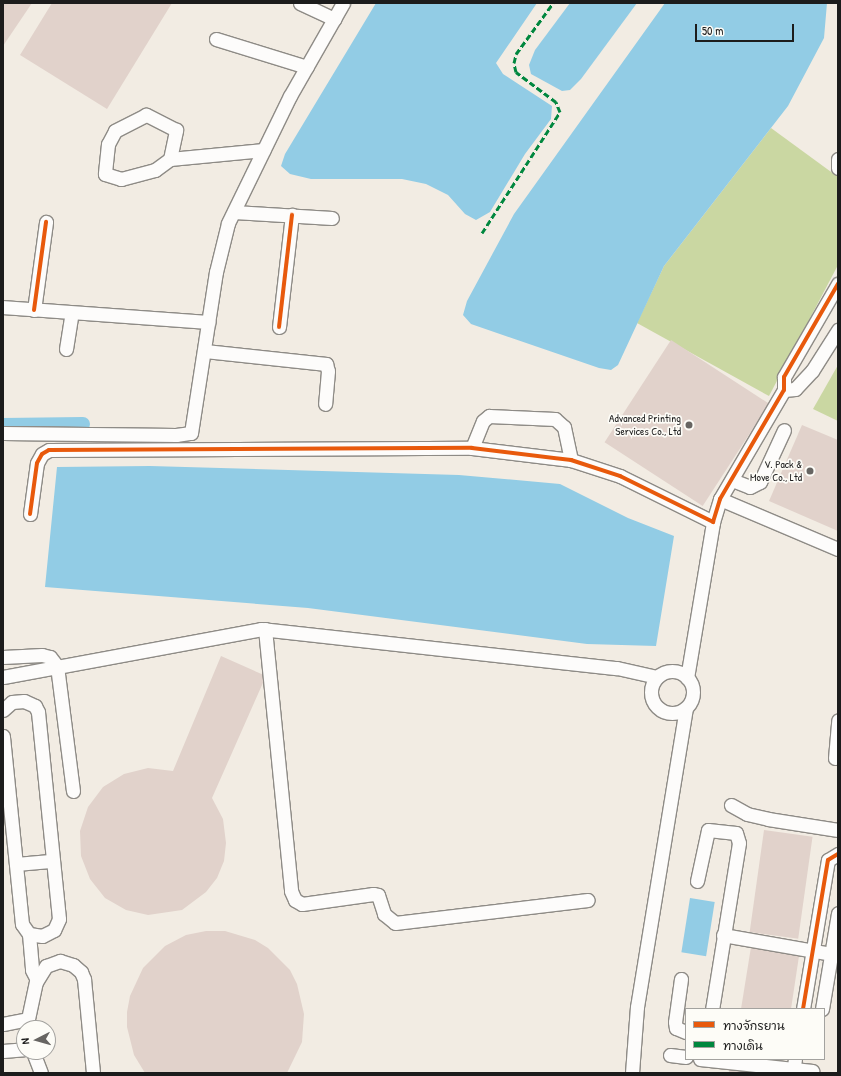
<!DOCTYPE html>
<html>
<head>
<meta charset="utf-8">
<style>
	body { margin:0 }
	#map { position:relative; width:841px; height:1076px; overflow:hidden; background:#f2ece3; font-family:"Patrick Hand","Playpen Sans Thai",sans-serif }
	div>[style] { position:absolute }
	.green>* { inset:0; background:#cad7a2 }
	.water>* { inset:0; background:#92cce5; transform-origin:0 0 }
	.canal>* { height:14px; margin:-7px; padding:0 7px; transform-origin:7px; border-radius:7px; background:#92cce5 }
	.building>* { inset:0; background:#e1d2cb; transform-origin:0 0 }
	.roads { filter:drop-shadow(1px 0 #8e8b86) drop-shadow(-1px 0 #8e8b86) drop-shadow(0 1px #8e8b86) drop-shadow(0 -1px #8e8b86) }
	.minor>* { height:13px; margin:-6.5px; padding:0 6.5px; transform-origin:6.5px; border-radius:6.5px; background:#fdfcfb }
	.minor>.ring { margin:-6.5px; padding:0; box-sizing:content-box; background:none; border:13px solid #fdfcfb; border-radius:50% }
	.quiet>* { height:3px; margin-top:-1.5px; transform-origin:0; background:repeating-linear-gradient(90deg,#00873e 0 6px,transparent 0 9px) }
	.cycleway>* { height:4px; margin:-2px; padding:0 2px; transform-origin:2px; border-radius:2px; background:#e8590c }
	.dots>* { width:11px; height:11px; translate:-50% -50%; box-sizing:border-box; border:2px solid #fdfcf7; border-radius:50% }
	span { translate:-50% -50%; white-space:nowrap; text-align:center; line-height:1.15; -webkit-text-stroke:3.5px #fdfcf7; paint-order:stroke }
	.poi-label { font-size:11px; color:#1c1c1c }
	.right { translate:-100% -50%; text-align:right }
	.frame { position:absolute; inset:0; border:4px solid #1c1c1c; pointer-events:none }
	.legend { position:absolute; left:685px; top:1008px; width:140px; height:52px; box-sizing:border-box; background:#fdfcf7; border:1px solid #a3a29f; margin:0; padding:5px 7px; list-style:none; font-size:12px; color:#1c1c1c }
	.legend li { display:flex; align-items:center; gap:8px; height:20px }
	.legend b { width:20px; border:1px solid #a3a29f }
	.north { position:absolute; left:16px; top:1020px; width:40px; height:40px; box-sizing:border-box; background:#fdfcf7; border:1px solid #a3a29f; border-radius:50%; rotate:264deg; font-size:11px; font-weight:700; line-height:16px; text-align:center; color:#1c1c1c }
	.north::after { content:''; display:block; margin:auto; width:14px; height:18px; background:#676562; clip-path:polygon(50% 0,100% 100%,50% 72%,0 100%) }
	.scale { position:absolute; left:695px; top:24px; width:99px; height:18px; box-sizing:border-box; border:2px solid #1c1c1c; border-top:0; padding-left:5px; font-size:12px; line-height:14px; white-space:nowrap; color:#1c1c1c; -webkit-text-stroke:3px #fdfcf7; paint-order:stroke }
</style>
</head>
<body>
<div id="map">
	<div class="green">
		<i style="clip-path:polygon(771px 128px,838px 177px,838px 265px,769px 396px,637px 323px,664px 266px)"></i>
		<i style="clip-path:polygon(838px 365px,838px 421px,813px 409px)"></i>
	</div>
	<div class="water">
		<i style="clip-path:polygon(376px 3px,537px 3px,496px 63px,503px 74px,552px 106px,551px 119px,525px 154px,490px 212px,476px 220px,465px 214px,448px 195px,426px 184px,402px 179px,311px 179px,290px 174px,281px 166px,285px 154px)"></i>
		<i style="clip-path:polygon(570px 3px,637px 3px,581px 79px,570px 90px,562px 91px,531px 74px,529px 65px,535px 50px)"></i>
		<i style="clip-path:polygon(665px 3px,827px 3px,824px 38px,788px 106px,664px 266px,618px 365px,611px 370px,599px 368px,471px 324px,463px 315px,467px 301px,514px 214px)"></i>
		<i style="clip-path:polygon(150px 466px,459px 475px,560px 484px,628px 518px,674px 536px,656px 646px,587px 644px,308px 608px,45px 587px,57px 467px)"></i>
		<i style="left:690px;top:898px;width:25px;height:55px;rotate:9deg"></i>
	</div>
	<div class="canal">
		<i style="left:3px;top:425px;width:80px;rotate:-0.7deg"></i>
	</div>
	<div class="building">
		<i style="clip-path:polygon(3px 3px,32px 3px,3px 46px)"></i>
		<i style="clip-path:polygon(52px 3px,172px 3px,107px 109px,20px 55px)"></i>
		<i style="left:671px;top:340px;width:117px;height:122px;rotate:33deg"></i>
		<i style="clip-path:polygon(802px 425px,838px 440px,838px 531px,769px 501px)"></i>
		<i style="clip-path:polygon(221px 656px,266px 676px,212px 798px,223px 819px,226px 843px,224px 861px,217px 878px,206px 892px,182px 910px,148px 915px,126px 910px,105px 898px,90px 879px,81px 856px,80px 831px,88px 807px,103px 787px,124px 774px,148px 768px,173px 771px)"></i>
		<i style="left:764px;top:830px;width:49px;height:103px;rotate:8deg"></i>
		<i style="clip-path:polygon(206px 931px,225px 931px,255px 940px,268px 948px,290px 970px,297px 984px,304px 1014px,302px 1042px,287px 1073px,145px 1073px,134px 1055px,127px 1027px,127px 1012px,130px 996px,143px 968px,165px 946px,186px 935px)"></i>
		<i style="clip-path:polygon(751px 947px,799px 956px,791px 1009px,741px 1009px)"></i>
		<i style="clip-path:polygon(729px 1070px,774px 1072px,774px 1073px,729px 1073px)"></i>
	</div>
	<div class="roads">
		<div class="minor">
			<i style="left:300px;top:3px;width:38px;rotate:25deg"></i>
			<i style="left:216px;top:39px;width:95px;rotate:17.1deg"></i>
			<i style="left:170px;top:159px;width:30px;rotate:-78deg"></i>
			<i style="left:176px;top:130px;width:34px;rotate:-153deg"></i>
			<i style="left:146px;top:115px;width:35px;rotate:153deg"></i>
			<i style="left:115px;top:131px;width:15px;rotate:118deg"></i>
			<i style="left:108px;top:144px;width:30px;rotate:96deg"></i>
			<i style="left:105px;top:174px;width:17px;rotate:17deg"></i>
			<i style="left:121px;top:179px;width:35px;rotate:-15deg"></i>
			<i style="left:155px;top:170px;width:19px;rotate:-36deg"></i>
			<i style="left:170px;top:159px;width:94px;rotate:-5.5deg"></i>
			<i style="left:838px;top:159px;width:9px;rotate:90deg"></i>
			<i style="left:234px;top:212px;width:98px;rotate:3.5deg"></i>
			<i style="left:3px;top:307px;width:206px;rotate:4.2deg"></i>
			<i style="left:34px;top:310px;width:89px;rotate:-82.2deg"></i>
			<i style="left:279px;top:327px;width:113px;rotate:-83.4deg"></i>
			<i style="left:66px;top:349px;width:36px;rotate:-81deg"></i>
			<i style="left:205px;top:351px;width:122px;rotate:6.1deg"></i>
			<i style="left:326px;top:364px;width:7px;rotate:74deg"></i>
			<i style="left:328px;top:371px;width:33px;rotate:95deg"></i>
			<i style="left:784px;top:390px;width:11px;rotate:-5deg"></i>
			<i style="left:795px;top:389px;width:25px;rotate:-47deg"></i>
			<i style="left:812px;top:371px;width:49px;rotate:-57.6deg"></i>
			<i style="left:3px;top:433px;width:173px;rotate:0.7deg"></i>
			<i style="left:176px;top:435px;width:15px;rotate:-8deg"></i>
			<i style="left:191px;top:433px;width:163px;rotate:-81.2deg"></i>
			<i style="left:216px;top:272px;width:50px;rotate:-76.2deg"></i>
			<i style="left:228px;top:223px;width:141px;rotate:-64deg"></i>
			<i style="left:290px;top:96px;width:107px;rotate:-60.3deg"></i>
			<i style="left:472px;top:448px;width:29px;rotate:-68deg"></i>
			<i style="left:483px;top:421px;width:8px;rotate:-40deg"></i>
			<i style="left:489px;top:416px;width:66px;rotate:2.6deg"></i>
			<i style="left:555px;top:419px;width:12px;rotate:42deg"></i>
			<i style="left:564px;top:427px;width:34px;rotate:78deg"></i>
			<i style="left:732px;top:480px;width:19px;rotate:21deg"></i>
			<i style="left:750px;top:487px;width:11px;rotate:-27deg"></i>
			<i style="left:760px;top:482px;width:57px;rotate:-65.2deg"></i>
			<i style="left:720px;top:499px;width:128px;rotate:23deg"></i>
			<i style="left:30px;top:514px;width:51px;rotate:-82.2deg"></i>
			<i style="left:37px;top:463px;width:10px;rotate:-61deg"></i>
			<i style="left:42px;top:454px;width:8px;rotate:-30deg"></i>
			<i style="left:49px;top:450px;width:423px;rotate:-0.3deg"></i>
			<i style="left:472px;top:448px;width:100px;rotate:6.9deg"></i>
			<i style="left:571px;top:460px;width:52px;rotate:18.1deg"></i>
			<i style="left:620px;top:476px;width:104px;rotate:26.3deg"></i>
			<i style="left:713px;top:522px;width:24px;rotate:-73deg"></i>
			<i style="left:720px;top:499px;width:126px;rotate:-59.6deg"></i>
			<i style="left:784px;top:390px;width:13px;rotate:-90deg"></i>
			<i style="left:784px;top:377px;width:108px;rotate:-59.9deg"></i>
			<i style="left:265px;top:629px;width:263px;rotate:84.3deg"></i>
			<i style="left:291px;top:891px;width:10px;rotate:66deg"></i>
			<i style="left:295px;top:900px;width:8px;rotate:30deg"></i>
			<i style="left:302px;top:904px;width:72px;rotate:-8deg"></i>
			<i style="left:373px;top:894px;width:5px;rotate:11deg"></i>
			<i style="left:378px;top:895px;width:20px;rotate:72deg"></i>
			<i style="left:384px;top:914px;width:14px;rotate:39deg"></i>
			<i style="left:395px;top:923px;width:194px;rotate:-6.8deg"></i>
			<i style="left:3px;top:657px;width:39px;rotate:-3deg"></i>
			<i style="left:42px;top:655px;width:8px;rotate:14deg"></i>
			<i style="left:50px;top:657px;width:11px;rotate:52deg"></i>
			<i style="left:57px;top:666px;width:126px;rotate:82.7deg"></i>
			<i class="ring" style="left:651px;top:671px;width:29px;height:29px"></i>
			<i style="left:3px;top:677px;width:262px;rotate:-10.5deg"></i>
			<i style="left:261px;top:629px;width:358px;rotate:6.3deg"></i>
			<i style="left:617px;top:668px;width:41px;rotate:12.7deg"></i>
			<i style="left:687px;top:678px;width:158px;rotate:-80.5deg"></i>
			<i style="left:3px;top:710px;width:12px;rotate:-42deg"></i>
			<i style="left:12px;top:702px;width:12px;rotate:-5deg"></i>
			<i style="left:24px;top:701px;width:12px;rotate:24deg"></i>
			<i style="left:35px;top:706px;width:7px;rotate:63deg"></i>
			<i style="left:38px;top:712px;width:208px;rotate:84.2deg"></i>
			<i style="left:59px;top:919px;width:12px;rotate:114deg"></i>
			<i style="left:54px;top:930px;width:13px;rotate:153deg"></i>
			<i style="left:42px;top:936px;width:13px;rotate:-171deg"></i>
			<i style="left:29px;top:934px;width:12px;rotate:-125deg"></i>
			<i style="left:22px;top:924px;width:189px;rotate:-95.8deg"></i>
			<i style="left:835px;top:758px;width:38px;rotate:-85deg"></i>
			<i style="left:731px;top:805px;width:18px;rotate:29deg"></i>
			<i style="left:747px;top:814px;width:22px;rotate:13deg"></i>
			<i style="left:768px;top:819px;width:71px;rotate:8.9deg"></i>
			<i style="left:16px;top:864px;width:37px;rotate:-5deg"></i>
			<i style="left:697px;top:881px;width:52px;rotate:-77.8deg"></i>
			<i style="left:708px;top:830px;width:28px;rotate:6deg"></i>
			<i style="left:736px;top:833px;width:10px;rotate:73deg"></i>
			<i style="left:739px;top:843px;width:168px;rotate:99.2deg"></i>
			<i style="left:29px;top:934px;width:36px;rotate:85deg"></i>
			<i style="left:32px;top:970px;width:11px;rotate:63deg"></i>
			<i style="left:723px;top:935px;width:111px;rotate:9.9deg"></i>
			<i style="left:681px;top:979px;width:43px;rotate:97.9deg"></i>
			<i style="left:675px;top:1022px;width:6px;rotate:81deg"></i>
			<i style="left:676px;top:1028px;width:11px;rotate:22deg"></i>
			<i style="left:803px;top:1009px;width:151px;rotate:-80.5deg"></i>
			<i style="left:828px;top:860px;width:12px;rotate:-31deg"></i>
			<i style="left:822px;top:1009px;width:97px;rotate:-80.5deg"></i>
			<i style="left:3px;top:1024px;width:25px;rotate:-11deg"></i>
			<i style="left:28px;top:1019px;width:38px;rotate:-78deg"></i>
			<i style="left:36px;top:982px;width:19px;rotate:-58deg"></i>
			<i style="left:46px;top:966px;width:15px;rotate:-20deg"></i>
			<i style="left:60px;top:961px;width:14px;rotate:17deg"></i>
			<i style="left:73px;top:965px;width:11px;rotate:41deg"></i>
			<i style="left:81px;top:972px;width:8px;rotate:67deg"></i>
			<i style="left:84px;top:979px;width:94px;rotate:84.5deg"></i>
			<i style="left:3px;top:1051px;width:21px;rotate:-5deg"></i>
			<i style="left:33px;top:1052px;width:22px;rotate:69deg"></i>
			<i style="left:670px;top:1055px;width:16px;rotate:7deg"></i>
			<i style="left:700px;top:1059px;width:113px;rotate:6.1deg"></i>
			<i style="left:632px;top:1073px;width:66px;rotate:-85.7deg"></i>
			<i style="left:637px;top:1007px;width:302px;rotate:-80.7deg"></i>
			<i style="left:793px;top:1073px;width:14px;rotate:-82deg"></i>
		</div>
	</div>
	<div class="quiet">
		<i style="left:482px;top:233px;width:144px;rotate:-57.2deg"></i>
		<i style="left:560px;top:112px;width:11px;rotate:-112deg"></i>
		<i style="left:556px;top:102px;width:50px;rotate:-143.1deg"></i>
		<i style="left:516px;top:72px;width:9px;rotate:-103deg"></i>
		<i style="left:514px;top:63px;width:9px;rotate:-77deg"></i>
		<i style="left:516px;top:54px;width:63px;rotate:-54deg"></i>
	</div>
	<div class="cycleway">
		<i style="left:34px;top:310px;width:89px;rotate:-82.2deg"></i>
		<i style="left:279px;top:327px;width:113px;rotate:-83.4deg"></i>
		<i style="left:30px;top:514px;width:51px;rotate:-82.2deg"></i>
		<i style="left:37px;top:463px;width:10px;rotate:-61deg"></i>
		<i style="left:42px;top:454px;width:8px;rotate:-30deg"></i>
		<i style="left:49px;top:450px;width:423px;rotate:-0.3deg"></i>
		<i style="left:472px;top:448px;width:100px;rotate:6.9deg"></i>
		<i style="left:571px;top:460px;width:52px;rotate:18.1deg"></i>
		<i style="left:620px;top:476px;width:104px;rotate:26.3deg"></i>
		<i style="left:713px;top:522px;width:24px;rotate:-73deg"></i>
		<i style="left:720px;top:499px;width:126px;rotate:-59.6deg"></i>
		<i style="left:784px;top:390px;width:13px;rotate:-90deg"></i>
		<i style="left:784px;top:377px;width:108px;rotate:-59.9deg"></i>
		<i style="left:803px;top:1009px;width:151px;rotate:-80.5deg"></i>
		<i style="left:828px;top:860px;width:12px;rotate:-31deg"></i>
	</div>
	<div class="dots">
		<i style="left:689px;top:425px;background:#676562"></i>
		<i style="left:810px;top:471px;background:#676562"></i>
	</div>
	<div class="poi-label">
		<span class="right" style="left:681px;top:425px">Advanced Printing<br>Services Co., Ltd</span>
		<span class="right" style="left:802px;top:471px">V. Pack &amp;<br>Move Co., Ltd</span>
	</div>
	<div class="frame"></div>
	<ul class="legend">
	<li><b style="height:5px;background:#e8590c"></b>ทางจักรยาน</li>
	<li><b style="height:5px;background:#00873e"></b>ทางเดิน</li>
	</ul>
	<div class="north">N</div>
	<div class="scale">50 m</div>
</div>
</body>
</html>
